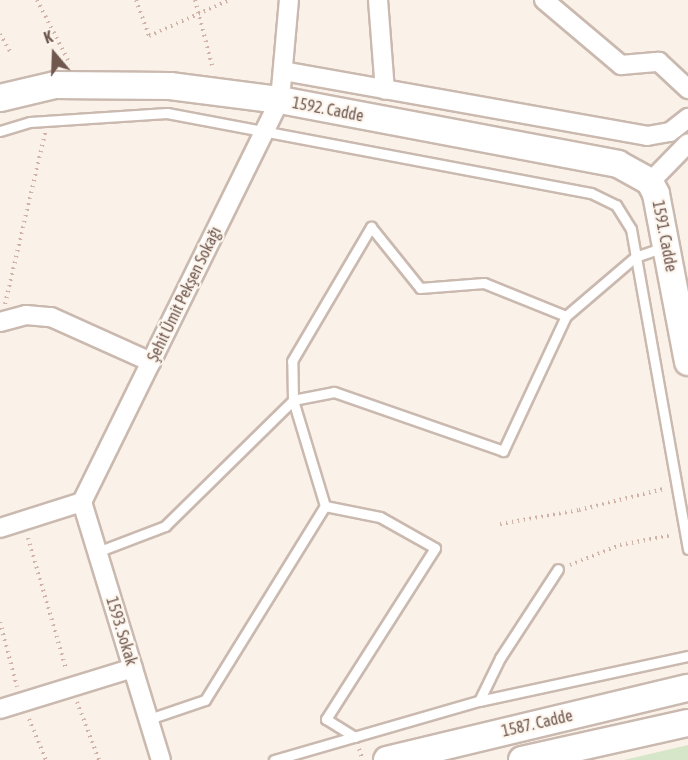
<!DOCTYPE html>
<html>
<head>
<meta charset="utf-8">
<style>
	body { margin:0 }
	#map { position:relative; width:688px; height:760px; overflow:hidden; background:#faf1e8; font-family:"Asap Condensed",sans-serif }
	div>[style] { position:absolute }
	.green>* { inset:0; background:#d6e6c8 }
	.path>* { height:4px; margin-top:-2px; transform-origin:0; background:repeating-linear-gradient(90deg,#d0b3a6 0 1.5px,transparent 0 6px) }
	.roads { filter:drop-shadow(2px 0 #cab9af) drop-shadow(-2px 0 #cab9af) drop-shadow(0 2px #cab9af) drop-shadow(0 -2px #cab9af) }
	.lane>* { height:9px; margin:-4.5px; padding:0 4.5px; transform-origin:4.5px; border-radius:4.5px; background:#fff }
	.street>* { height:18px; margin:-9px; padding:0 9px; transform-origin:9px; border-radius:9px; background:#fff }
	.secondary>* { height:26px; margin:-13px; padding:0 13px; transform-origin:13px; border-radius:13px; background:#fff }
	span { translate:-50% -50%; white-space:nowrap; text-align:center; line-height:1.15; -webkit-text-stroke:4.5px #fdf6ee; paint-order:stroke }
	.street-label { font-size:16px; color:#70584f }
	.north { position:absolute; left:24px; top:24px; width:60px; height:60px; -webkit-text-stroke:4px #fdf6ee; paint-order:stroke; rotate:341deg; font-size:16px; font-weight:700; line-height:24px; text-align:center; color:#70584f }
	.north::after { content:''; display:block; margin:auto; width:21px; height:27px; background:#70584f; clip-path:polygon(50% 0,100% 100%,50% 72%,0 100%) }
</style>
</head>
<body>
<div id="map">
	<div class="green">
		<i style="clip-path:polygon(688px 745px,688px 760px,624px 760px)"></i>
	</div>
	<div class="path">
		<i style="left:37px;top:0;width:72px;rotate:62.7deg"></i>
		<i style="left:136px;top:0;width:38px;rotate:70deg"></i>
		<i style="left:149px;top:36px;width:88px;rotate:-24.2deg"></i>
		<i style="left:195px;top:0;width:71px;rotate:75.4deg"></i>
		<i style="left:0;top:34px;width:20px;rotate:60deg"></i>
		<i style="left:5px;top:304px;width:176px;rotate:-76.8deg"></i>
		<i style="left:500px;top:524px;width:80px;rotate:-10deg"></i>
		<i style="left:579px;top:510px;width:87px;rotate:-14deg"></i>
		<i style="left:28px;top:538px;width:136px;rotate:73.8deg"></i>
		<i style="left:570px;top:565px;width:54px;rotate:-21.8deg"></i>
		<i style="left:620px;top:545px;width:53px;rotate:-10.9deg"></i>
		<i style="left:0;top:622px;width:67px;rotate:75.3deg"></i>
		<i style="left:77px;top:702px;width:62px;rotate:69.2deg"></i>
		<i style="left:29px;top:719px;width:44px;rotate:67.5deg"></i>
		<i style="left:359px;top:749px;width:12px;rotate:70deg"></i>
	</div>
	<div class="roads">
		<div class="lane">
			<i style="left:0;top:131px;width:31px;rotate:-17deg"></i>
			<i style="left:30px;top:122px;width:137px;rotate:-3.8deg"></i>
			<i style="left:167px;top:113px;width:431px;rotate:10.7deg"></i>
			<i style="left:591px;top:193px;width:28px;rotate:26deg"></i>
			<i style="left:616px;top:205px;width:28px;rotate:58deg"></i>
			<i style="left:631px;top:229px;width:325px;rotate:79.9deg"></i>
			<i style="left:325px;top:506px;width:56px;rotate:11.3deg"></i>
			<i style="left:380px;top:517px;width:63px;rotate:29.4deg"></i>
			<i style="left:435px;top:548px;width:203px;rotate:122.5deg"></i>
			<i style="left:326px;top:719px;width:34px;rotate:32deg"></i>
			<i style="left:97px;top:552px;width:73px;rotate:-20.9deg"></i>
			<i style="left:165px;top:526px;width:180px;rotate:-44.5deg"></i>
			<i style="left:293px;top:400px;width:39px;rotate:-91deg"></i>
			<i style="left:292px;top:361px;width:156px;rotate:-59.5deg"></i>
			<i style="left:371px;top:227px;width:78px;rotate:51.2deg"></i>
			<i style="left:420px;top:288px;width:64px;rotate:-4.5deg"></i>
			<i style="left:484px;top:283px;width:88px;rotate:21.9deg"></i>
			<i style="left:566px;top:316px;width:91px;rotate:-40.5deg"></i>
			<i style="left:635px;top:257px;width:31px;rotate:-19deg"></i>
			<i style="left:479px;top:701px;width:48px;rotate:-64deg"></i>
			<i style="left:500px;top:658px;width:106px;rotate:-56.9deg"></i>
			<i style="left:149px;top:719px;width:59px;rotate:-18.7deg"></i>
			<i style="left:205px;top:700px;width:228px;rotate:-58.3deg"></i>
			<i style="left:325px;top:506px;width:111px;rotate:-106.8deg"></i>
			<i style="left:293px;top:400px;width:42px;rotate:-11deg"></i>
			<i style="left:334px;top:392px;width:179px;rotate:19.2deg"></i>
			<i style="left:503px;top:451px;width:149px;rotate:-65deg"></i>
			<i style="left:274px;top:760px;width:213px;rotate:-16.1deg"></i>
			<i style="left:479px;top:701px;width:214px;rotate:-12.2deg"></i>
		</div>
		<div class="street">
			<i style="left:378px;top:0;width:90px;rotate:85.6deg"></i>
			<i style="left:544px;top:0;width:101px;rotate:40.2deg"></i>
			<i style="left:621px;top:65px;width:38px;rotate:-5deg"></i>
			<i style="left:659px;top:62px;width:40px;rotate:43deg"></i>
			<i style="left:283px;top:71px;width:370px;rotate:10.1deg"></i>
			<i style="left:647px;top:136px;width:23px;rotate:-10deg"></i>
			<i style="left:670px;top:132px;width:23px;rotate:-38deg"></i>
			<i style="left:650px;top:182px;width:54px;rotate:-45.7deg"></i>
			<i style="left:0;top:322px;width:27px;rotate:-15deg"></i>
			<i style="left:26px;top:315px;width:25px;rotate:5deg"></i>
			<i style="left:51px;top:317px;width:110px;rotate:24.2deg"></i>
			<i style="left:82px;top:502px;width:270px;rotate:73deg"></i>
			<i style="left:0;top:528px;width:86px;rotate:-17.6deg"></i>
			<i style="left:82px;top:502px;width:448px;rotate:-63.8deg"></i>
			<i style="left:280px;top:100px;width:100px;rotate:-84.9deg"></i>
			<i style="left:0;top:709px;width:139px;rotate:-17.1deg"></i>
		</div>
		<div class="secondary">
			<i style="left:0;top:98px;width:57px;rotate:-13.3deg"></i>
			<i style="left:55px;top:85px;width:115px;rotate:0.5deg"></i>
			<i style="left:170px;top:86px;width:111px;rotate:7.3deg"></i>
			<i style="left:280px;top:100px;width:344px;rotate:10.7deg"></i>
			<i style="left:618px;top:164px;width:37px;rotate:29deg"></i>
			<i style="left:650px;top:182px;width:13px;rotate:63deg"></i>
			<i style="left:656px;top:194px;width:171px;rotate:79.2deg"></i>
			<i style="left:387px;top:760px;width:309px;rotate:-13.5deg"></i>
			<i style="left:522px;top:760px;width:170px;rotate:-12.6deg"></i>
		</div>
	</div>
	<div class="street-label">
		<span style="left:328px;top:109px;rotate:11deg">1592. Cadde</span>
		<span style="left:665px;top:236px;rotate:79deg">1591. Cadde</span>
		<span style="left:184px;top:294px;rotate:-64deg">Şehit Ümit Pekşen Sokağı</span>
		<span style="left:122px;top:631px;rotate:73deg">1593. Sokak</span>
		<span style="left:537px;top:723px;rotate:-13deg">1587. Cadde</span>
	</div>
	<div class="north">K</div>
</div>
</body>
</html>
